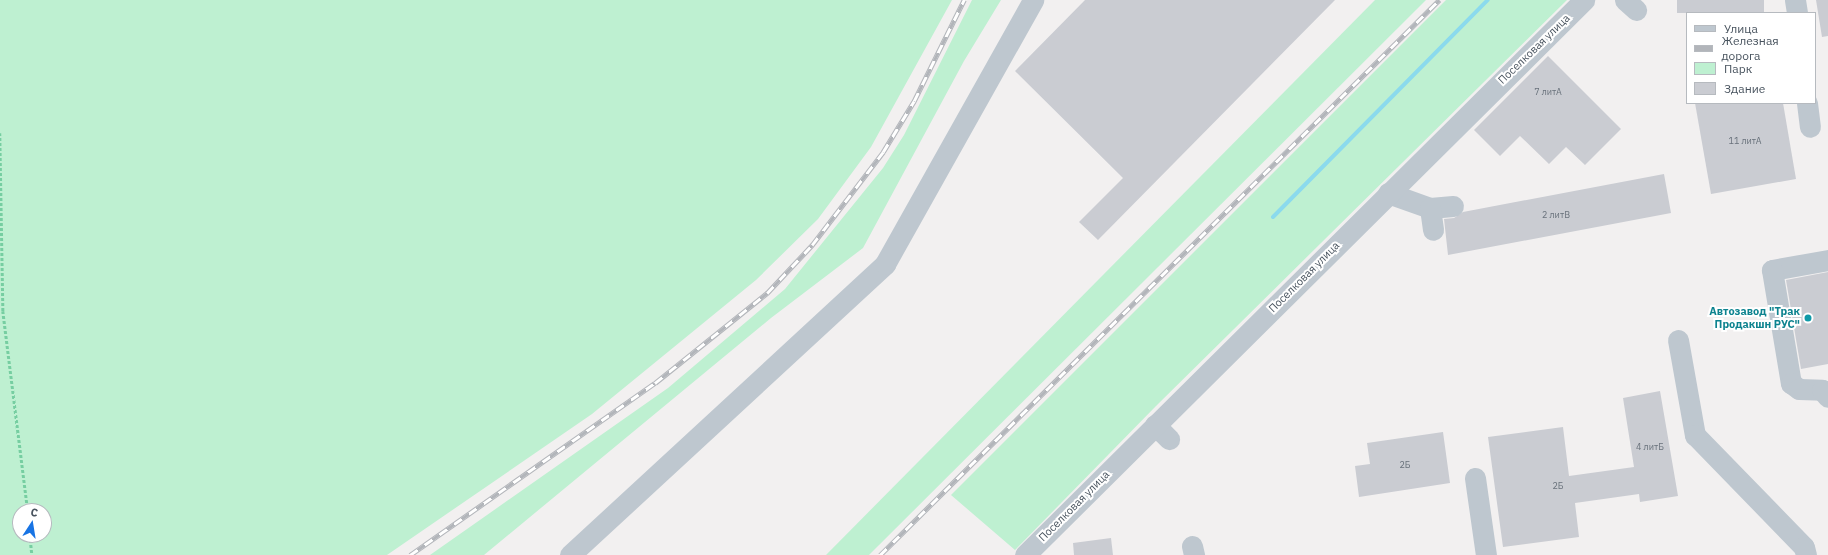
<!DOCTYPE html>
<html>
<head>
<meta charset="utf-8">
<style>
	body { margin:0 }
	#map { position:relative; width:1828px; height:555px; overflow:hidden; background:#f2f0f0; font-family:"IBM Plex Sans",sans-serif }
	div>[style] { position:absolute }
	.green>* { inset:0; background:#bef0d1 }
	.stream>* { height:4px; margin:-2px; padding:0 2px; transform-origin:2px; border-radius:2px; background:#8bdaed }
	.building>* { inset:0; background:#caccd2; transform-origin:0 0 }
	.path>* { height:2.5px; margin-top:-1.25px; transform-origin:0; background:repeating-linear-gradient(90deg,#76cea1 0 3px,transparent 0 5px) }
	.minor>* { height:21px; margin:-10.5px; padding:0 10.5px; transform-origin:10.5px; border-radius:10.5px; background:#bec7cf }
	.rail>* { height:4.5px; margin-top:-2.25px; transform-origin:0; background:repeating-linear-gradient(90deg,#fff 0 9px,#b2b5ba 0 18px); box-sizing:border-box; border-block:1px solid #b2b5ba }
	.dots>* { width:11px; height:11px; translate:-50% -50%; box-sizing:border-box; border:2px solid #fff; border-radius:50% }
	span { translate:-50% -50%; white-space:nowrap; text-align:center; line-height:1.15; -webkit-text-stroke:4px #fff; paint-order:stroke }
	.number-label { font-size:9px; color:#68717b }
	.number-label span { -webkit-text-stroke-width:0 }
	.street-label { font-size:11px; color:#48535e }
	.culture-label { font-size:11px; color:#0d838f; font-weight:700 }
	.right { translate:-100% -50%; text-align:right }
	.legend { position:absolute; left:1686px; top:12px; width:130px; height:92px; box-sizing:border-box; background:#fff; border:1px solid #b6babf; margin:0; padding:5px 7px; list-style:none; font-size:12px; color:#48535e }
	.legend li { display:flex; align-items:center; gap:8px; height:20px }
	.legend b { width:20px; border:1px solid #b6babf }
	.north { position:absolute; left:12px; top:503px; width:40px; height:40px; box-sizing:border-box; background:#fff; border:1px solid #b6babf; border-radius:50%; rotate:12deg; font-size:11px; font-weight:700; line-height:16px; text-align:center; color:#48535e }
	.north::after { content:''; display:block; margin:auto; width:14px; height:18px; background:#1874e4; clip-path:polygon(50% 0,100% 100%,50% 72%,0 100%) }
</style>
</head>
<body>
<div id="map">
	<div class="green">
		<i style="clip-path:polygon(evenodd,0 0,952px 0,871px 147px,818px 219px,756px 280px,592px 414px,387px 555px,0 555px,0 0,20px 511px,44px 511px,44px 535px,20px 535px,20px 511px)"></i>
		<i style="clip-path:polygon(972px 0,1001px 0,964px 61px,863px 248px,771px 318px,484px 555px,430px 555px,668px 388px,785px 289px,883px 168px,904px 135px)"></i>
		<i style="clip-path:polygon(1375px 0,1426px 0,869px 555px,826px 555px)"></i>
		<i style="clip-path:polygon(1446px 0,1567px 0,1156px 406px,1015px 550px,951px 495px)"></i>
	</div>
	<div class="stream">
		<i style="left:1273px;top:217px;width:305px;rotate:-45.3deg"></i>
	</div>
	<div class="building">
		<i style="clip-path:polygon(1085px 0,1335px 0,1098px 240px,1079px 222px,1123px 178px,1015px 71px)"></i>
		<i style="left:1677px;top:0;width:87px;height:13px"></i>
		<i style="clip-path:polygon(1816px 0,1828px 0,1828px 36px,1822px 37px)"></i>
		<i style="clip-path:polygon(1548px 56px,1621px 129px,1585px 165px,1566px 147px,1549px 164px,1520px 136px,1500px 156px,1474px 130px)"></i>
		<i style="clip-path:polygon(1695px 103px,1783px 103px,1796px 179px,1711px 194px)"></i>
		<i style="clip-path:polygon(1664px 174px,1671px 213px,1448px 255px,1444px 219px,1454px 218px,1463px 212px)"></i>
		<i style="clip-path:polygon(1828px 272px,1828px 364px,1801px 369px,1786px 280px)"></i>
		<i style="clip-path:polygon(1660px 391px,1678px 496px,1640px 502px,1639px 494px,1575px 503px,1579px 537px,1503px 547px,1488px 437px,1563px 427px,1569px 476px,1634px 467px,1623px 398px)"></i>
		<i style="clip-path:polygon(1443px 432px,1450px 483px,1359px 497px,1355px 466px,1370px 464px,1367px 443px)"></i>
		<i style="clip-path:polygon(1111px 538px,1113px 555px,1074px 555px,1073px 543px)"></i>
	</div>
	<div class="path">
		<i style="left:0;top:133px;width:178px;rotate:89deg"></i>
		<i style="left:3px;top:311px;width:202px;rotate:82.9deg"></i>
		<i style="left:30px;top:535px;width:20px;rotate:84deg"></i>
	</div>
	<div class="minor">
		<i style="left:1625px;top:0;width:15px;rotate:42deg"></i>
		<i style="left:1795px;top:0;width:13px;rotate:81deg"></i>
		<i style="left:1807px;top:103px;width:24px;rotate:83deg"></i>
		<i style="left:1388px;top:193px;width:45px;rotate:19.7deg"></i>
		<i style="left:1430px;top:208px;width:23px;rotate:-5deg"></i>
		<i style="left:1430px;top:208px;width:22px;rotate:82deg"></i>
		<i style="left:1828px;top:260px;width:57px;rotate:169.9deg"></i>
		<i style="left:1772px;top:270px;width:115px;rotate:80.5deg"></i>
		<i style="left:1791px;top:383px;width:10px;rotate:37deg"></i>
		<i style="left:1799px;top:389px;width:23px;rotate:2deg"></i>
		<i style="left:1822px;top:390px;width:9px;rotate:49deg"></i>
		<i style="left:1678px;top:340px;width:97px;rotate:79.9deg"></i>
		<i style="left:1695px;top:435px;width:156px;rotate:45.8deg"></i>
		<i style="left:1804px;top:547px;width:8px;rotate:76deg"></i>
		<i style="left:1155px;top:425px;width:20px;rotate:45deg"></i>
		<i style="left:1475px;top:478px;width:78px;rotate:81.9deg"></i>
		<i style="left:1192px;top:546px;width:9px;rotate:77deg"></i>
		<i style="left:570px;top:555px;width:429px;rotate:-42.7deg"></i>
		<i style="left:885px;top:264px;width:303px;rotate:-60.7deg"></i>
		<i style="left:1025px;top:555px;width:788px;rotate:-44.79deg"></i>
	</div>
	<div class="rail">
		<i style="left:410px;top:555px;width:299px;rotate:-35.1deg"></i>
		<i style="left:655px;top:383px;width:144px;rotate:-38.8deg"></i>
		<i style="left:767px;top:293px;width:66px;rotate:-46.8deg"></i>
		<i style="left:812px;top:245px;width:117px;rotate:-52.6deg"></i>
		<i style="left:883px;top:152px;width:60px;rotate:-58.7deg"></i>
		<i style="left:914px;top:101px;width:113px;rotate:-63.7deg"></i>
		<i style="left:880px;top:555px;width:788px;rotate:-44.79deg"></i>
	</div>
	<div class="dots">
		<i style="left:1808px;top:318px;background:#0f9aa8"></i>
	</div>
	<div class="number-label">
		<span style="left:1548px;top:92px">7 литА</span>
		<span style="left:1745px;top:141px">11 литА</span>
		<span style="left:1556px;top:215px">2 литВ</span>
		<span style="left:1650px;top:447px">4 литБ</span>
		<span style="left:1405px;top:465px">2Б</span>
		<span style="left:1558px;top:486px">2Б</span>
	</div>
	<div class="street-label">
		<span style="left:1534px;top:49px;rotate:-44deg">Поселковая улица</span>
		<span style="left:1304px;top:277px;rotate:-45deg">Поселковая улица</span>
		<span style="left:1074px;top:506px;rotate:-45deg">Поселковая улица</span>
	</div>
	<div class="culture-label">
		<span class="right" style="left:1800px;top:318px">Автозавод "Трак<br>Продакшн РУС"</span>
	</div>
	<ul class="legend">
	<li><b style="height:5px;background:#bec7cf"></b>Улица</li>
	<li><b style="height:5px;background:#b2b5ba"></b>Железная дорога</li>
	<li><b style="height:11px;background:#bef0d1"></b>Парк</li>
	<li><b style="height:11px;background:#caccd2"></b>Здание</li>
	</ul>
	<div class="north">С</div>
</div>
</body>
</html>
